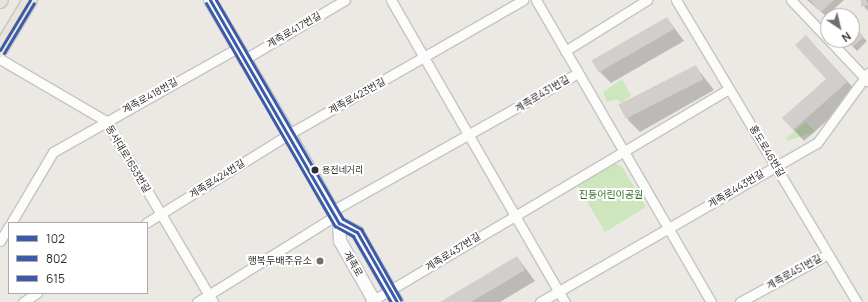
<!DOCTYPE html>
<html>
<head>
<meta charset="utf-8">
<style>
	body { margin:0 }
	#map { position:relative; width:868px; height:302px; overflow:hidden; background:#ece8e4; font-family:Manrope,"Noto Sans KR",sans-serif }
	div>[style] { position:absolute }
	.green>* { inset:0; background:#cee6be }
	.shadow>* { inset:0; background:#0003 }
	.building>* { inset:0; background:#d1cecb; transform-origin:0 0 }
	.roads { filter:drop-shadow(1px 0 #c5c4c5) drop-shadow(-1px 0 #c5c4c5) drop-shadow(0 1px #c5c4c5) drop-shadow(0 -1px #c5c4c5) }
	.street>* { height:9px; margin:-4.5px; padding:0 4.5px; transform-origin:4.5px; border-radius:4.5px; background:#fcfcfb }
	.secondary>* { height:12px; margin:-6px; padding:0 6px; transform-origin:6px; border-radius:6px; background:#fcfcfb }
	.primary>* { height:14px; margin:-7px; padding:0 7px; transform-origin:7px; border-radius:7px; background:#e8e4d6 }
	.bus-1>* { height:3px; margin:-1.5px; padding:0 1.5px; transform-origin:1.5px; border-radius:1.5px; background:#3d5bab }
	.bus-2>* { height:3px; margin:-1.5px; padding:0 1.5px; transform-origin:1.5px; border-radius:1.5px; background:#3d5bab }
	.bus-3>* { height:3px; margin:-1.5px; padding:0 1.5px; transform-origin:1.5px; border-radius:1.5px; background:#3d5bab }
	.dots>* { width:11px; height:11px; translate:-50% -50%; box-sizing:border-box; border:2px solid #fff; border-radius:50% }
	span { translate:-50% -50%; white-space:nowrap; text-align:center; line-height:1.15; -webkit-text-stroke:4px #fff; paint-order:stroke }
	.bus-label { font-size:9px; color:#2e2e2e }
	.left { translate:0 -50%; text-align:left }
	.street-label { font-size:10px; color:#2e2e2e }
	.park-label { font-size:10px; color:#2c6e1b }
	.poi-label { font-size:10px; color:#2e2e2e }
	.right { translate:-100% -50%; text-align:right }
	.legend { position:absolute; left:8px; top:222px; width:140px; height:72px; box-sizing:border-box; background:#fff; border:1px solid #ababab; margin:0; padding:5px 7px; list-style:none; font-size:12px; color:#2e2e2e }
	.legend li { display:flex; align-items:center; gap:8px; height:20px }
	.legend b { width:20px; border:1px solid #ababab }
	.north { position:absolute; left:820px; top:8px; width:40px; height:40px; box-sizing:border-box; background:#fff; border:1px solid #ababab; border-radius:50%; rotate:145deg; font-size:11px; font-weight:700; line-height:16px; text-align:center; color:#2e2e2e }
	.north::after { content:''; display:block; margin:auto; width:14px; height:18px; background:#706f6e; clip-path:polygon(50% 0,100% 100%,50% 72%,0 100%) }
</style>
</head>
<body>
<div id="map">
	<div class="green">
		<i style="clip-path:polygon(622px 79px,631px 96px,621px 103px,617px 99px,607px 102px,603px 92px)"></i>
		<i style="clip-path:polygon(806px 122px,816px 132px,787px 141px,787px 137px)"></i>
		<i style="clip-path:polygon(612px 161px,623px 168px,646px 207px,605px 232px,576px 183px)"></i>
	</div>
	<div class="shadow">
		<i style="clip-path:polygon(807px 0,844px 0,826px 16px)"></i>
		<i style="clip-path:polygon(865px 0,868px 0,868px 11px,861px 3px)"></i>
		<i style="clip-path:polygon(667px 18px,684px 41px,611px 83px,600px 72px)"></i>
		<i style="clip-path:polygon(852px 27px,867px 41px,857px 51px,847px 40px,852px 40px)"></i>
		<i style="clip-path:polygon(817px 48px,858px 93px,804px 141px,783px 118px,828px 79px)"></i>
		<i style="clip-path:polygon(696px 67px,714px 90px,640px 132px,629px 121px,622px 109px)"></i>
		<i style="clip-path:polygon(517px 257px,535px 281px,500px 302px,442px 302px)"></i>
	</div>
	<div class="building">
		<i style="clip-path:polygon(810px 0,834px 0,821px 12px)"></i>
		<i style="clip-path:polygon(861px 0,866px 0,868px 5px,861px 7px)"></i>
		<i style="left:667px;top:17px;width:14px;height:87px;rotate:60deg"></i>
		<i style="clip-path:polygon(852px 23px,864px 37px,852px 47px)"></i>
		<i style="clip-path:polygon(806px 35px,847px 82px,793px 130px,782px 118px,826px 79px,795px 45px)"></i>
		<i style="left:696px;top:65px;width:16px;height:87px;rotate:63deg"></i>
		<i style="clip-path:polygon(517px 256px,525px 270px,471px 302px,440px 302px)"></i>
	</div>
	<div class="roads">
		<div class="street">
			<i style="left:391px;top:0;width:349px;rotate:60.1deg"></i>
			<i style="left:536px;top:0;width:349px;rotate:59.9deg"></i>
			<i style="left:676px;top:0;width:352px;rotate:59.1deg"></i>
			<i style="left:791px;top:0;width:54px;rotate:46.5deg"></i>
			<i style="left:829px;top:40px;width:57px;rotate:46.4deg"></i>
			<i style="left:565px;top:51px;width:97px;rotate:-31.9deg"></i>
			<i style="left:0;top:59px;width:123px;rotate:30.3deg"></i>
			<i style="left:106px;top:121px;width:210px;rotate:59.4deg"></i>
			<i style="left:243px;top:60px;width:118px;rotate:-30.5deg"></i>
			<i style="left:332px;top:211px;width:282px;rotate:-29.3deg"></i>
			<i style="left:11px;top:223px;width:82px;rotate:-59.4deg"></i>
			<i style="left:53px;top:152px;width:210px;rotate:-29.4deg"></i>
			<i style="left:146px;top:223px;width:168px;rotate:-31.9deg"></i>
			<i style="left:289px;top:134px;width:270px;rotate:-29.8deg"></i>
			<i style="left:0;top:241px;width:17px;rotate:-59deg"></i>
			<i style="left:23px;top:302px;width:17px;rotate:-33deg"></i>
			<i style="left:197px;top:302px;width:163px;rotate:-31.9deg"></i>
			<i style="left:370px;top:302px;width:417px;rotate:-30.7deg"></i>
			<i style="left:540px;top:302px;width:319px;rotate:-29.9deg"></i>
			<i style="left:817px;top:143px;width:87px;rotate:-53.9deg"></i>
			<i style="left:740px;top:302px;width:100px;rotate:-28.6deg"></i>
		</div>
		<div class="secondary">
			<i style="left:210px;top:0;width:191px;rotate:59.5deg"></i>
			<i style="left:307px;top:165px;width:66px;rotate:61.1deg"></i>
			<i style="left:339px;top:223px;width:18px;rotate:87deg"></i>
			<i style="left:340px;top:241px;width:70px;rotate:60.2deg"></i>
			<i style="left:339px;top:223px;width:20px;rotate:27deg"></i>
			<i style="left:357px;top:232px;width:81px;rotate:60.3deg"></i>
		</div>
		<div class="primary">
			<i style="left:0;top:1px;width:1px;rotate:-45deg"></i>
			<i style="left:0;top:50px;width:58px;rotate:-59deg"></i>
		</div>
	</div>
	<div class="bus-1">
		<i style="left:210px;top:0;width:258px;rotate:60deg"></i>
		<i style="left:339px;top:223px;width:20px;rotate:27deg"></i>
		<i style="left:357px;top:232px;width:81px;rotate:60.3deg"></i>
		<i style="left:0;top:50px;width:58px;rotate:-59deg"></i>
	</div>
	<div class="bus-2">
		<i style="left:206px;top:3px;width:258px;rotate:60deg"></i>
		<i style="left:335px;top:226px;width:21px;rotate:29deg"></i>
		<i style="left:353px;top:236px;width:76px;rotate:60.1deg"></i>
		<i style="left:4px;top:53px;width:58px;rotate:-59deg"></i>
	</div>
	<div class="bus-3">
		<i style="left:216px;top:0;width:253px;rotate:59.9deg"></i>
		<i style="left:343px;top:219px;width:21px;rotate:29deg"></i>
		<i style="left:361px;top:229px;width:81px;rotate:60.6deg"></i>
	</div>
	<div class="dots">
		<i style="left:315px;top:170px;background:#2e2e2e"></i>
		<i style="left:320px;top:261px;background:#706f6e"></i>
	</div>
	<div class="bus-label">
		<span class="left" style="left:322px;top:170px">용전네거리</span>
	</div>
	<div class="street-label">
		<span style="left:294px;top:30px;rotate:-30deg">계족로417번길</span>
		<span style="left:542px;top:94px;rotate:-31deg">계족로431번길</span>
		<span style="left:150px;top:96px;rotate:-29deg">계족로418번길</span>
		<span style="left:357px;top:96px;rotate:-29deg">계족로423번길</span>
		<span style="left:767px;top:151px;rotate:59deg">홍도로46번길</span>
		<span style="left:128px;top:159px;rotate:59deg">동서대로1653번길</span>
		<span style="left:217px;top:179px;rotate:-32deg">계족로424번길</span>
		<span style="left:736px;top:189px;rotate:-31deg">계족로443번길</span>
		<span style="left:453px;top:252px;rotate:-32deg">계족로437번길</span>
		<span style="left:353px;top:264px;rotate:60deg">계족로</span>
		<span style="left:794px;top:272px;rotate:-29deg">계족로451번길</span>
	</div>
	<div class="park-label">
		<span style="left:611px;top:195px">진등어린이공원</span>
	</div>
	<div class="poi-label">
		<span class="right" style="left:312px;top:261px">행복두배주유소</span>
	</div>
	<ul class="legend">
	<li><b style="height:5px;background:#3d5bab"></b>102</li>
	<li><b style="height:5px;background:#3d5bab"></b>802</li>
	<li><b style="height:5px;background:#3d5bab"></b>615</li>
	</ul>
	<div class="north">N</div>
</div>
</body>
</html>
